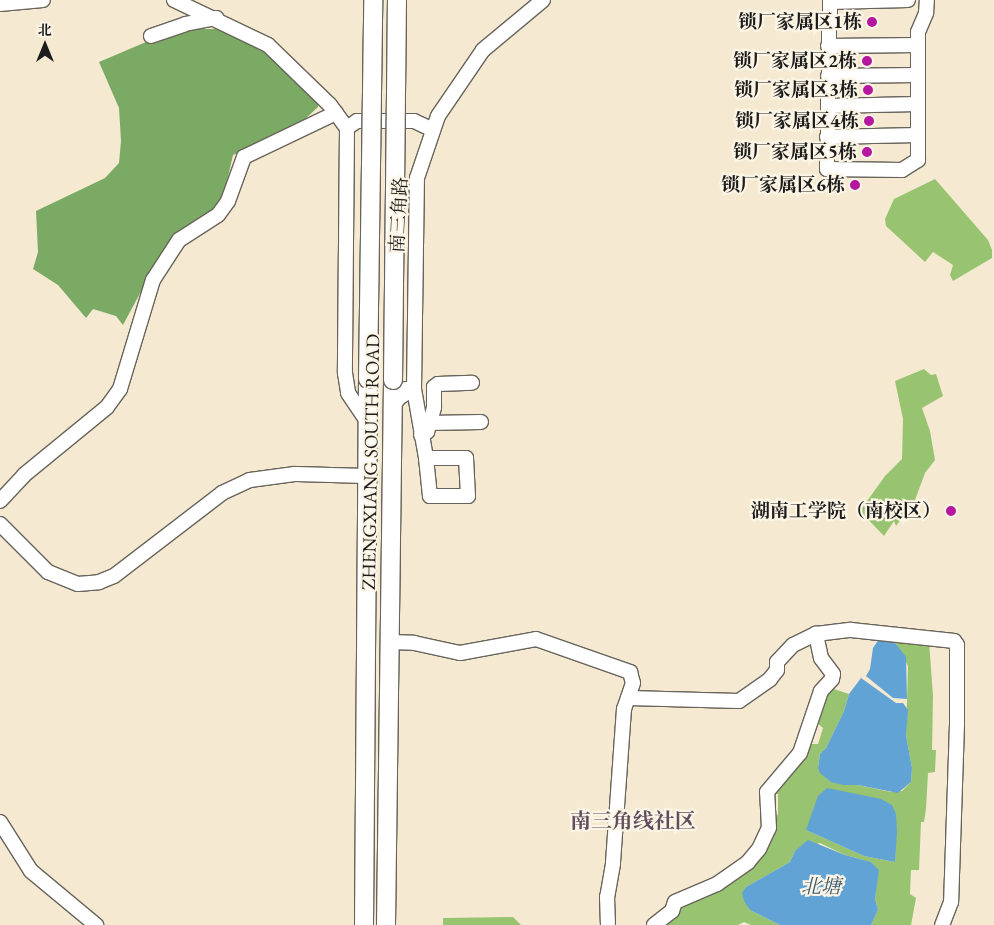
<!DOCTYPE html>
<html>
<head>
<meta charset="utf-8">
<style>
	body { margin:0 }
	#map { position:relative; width:994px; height:925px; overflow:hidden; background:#f5ead1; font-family:"EB Garamond","Noto Serif SC",serif }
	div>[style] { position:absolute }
	.green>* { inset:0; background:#98c471 }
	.forest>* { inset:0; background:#7aaa63 }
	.water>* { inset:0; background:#61a3d5 }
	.roads { filter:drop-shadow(1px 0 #68645b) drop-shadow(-1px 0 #68645b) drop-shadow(0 1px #68645b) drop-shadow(0 -1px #68645b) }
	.minor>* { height:14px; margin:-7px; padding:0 7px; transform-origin:7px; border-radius:7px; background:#fff }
	.major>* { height:18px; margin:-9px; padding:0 9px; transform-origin:9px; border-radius:9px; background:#fff }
	.bridges { filter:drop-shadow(1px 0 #68645b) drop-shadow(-1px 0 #68645b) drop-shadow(0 1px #68645b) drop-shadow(0 -1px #68645b) }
	.major-bridge>* { height:18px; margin:-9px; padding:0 9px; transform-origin:9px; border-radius:9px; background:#fff }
	.dots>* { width:14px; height:14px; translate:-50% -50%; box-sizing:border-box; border:2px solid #fcf5e5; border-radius:50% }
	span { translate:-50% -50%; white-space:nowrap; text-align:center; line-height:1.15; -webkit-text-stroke:4.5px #fcf5e5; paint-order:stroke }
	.poi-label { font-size:19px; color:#1c1c1c; font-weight:700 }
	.right { translate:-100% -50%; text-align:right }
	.street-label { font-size:19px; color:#1c1c1c }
	.water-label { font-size:20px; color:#3b596f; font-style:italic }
	.quarter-label { font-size:21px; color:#604e5f; font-weight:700 }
	.north { position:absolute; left:20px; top:20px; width:50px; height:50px; -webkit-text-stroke:4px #fcf5e5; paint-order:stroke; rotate:0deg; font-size:14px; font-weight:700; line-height:20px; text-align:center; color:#1c1c1c }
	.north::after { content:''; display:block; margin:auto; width:18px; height:22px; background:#1c1c1c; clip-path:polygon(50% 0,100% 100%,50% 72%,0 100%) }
</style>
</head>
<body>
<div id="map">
	<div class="green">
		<i style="clip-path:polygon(935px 179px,988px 240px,992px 250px,992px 258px,953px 281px,950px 275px,953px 265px,933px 252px,925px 262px,886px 226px,885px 219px,894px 199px)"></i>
		<i style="clip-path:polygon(924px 369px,931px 375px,936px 374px,943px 396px,922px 408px,930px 431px,935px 460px,925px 473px,915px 500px,896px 526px,894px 521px,884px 536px,860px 511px,885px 476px,902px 459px,903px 419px,895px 381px)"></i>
		<i style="clip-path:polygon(evenodd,885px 636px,929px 641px,933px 696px,932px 750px,936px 750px,935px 772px,928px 773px,926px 809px,924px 822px,921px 822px,919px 870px,911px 870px,910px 894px,916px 898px,911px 925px,871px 925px,878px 910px,875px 899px,878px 870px,871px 862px,845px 855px,820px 843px,795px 851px,790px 862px,746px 887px,743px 893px,750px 910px,780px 925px,751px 925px,744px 922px,738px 925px,665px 925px,677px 907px,723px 883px,770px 831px,778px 814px,778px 794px,772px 793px,805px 758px,810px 744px,818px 744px,823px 728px,816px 722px,828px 687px,849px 694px,844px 711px,826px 748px,820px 754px,818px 768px,843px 785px,858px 785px,891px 792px,902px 791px,911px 782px,912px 768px,906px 735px,908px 666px,896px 644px,885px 636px,896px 814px,895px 862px,864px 856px,806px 830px,896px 814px)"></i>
		<i style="clip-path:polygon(513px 917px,521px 925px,443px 925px,443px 918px)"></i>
	</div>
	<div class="forest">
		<i style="clip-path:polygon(187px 29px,222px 29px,262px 46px,286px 67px,318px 104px,318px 107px,305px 119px,233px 155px,223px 199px,216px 210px,152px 271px,123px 325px,116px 316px,93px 309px,86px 318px,58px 285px,33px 269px,38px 252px,36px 211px,105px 178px,119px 163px,121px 141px,119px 108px,99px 62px,146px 42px)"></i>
	</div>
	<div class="water">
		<i style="clip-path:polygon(881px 636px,885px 636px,896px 644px,906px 657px,907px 699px,893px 698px,866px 676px,870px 669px,873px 648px)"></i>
		<i style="clip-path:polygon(861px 678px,896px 703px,903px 703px,908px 710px,906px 735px,912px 768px,911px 782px,898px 793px,858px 785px,843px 785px,831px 782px,820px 773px,818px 768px,820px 754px,826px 748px,844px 711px,849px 694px)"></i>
		<i style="clip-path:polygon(827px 788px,881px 799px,892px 805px,896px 814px,897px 832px,895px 862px,864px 856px,806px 830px,818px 796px)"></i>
		<i style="clip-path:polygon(808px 840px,845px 855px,871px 862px,879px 870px,875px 899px,878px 910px,871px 925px,780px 925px,750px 910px,744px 901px,742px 893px,746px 887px,790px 862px,795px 851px)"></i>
	</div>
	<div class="roads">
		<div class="minor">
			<i style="left:174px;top:0;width:104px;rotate:25.6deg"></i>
			<i style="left:268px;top:45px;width:86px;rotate:44.1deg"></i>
			<i style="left:330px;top:105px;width:29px;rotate:54deg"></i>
			<i style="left:347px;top:128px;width:245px;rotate:90.5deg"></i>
			<i style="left:345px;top:373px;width:20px;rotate:81deg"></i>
			<i style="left:348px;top:393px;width:36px;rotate:56deg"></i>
			<i style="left:830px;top:0;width:169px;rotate:91deg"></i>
			<i style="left:827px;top:169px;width:75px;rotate:0.8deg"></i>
			<i style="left:902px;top:170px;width:19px;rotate:-32deg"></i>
			<i style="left:918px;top:160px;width:128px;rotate:-90deg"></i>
			<i style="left:918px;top:32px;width:21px;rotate:-67deg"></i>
			<i style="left:926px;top:13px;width:13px;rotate:-86deg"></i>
			<i style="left:830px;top:2px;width:78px;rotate:-1.5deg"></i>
			<i style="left:0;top:4px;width:43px;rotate:-5.3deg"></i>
			<i style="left:151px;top:36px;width:36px;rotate:-19deg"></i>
			<i style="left:185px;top:24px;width:32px;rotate:-11deg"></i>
			<i style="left:828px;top:46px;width:90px;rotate:-0.6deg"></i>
			<i style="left:828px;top:76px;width:90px;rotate:-0.6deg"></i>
			<i style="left:828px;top:106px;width:90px;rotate:-1.3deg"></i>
			<i style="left:347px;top:128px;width:12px;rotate:-35deg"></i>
			<i style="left:357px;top:121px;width:57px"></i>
			<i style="left:414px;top:121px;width:21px;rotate:25deg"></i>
			<i style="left:827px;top:137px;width:91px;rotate:-1.3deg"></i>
			<i style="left:405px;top:389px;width:9px"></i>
			<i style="left:414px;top:389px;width:70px;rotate:80.1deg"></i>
			<i style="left:426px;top:458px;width:40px"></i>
			<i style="left:466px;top:458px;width:38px;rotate:87deg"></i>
			<i style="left:468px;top:496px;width:38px;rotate:180deg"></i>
			<i style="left:430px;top:496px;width:38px;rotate:-96deg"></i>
			<i style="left:393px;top:405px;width:11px;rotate:-49deg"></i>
			<i style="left:400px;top:397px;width:16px;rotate:-30deg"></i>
			<i style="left:414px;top:389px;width:211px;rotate:-89.2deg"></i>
			<i style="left:417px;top:178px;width:65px;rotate:-71.3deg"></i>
			<i style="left:438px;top:116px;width:80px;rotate:-55.7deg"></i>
			<i style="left:483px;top:50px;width:78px;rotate:-39.8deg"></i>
			<i style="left:429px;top:423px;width:52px;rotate:-1.1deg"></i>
			<i style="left:421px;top:435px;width:7px;rotate:-27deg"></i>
			<i style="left:427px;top:432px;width:26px;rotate:-74deg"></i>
			<i style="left:434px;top:407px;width:20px;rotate:-90deg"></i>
			<i style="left:434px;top:387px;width:5px;rotate:-37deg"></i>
			<i style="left:438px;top:384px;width:34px;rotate:-2deg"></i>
			<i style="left:0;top:501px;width:35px;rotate:-47deg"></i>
			<i style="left:24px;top:475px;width:107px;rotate:-39.3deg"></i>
			<i style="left:107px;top:407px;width:22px;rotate:-54deg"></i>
			<i style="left:120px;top:389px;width:114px;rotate:-73.2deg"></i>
			<i style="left:153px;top:280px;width:48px;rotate:-57deg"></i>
			<i style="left:179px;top:240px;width:46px;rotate:-32.7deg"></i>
			<i style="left:218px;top:215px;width:17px;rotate:-54deg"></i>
			<i style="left:228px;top:201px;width:47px;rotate:-70deg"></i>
			<i style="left:244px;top:157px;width:102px;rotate:-25.6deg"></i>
			<i style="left:0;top:524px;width:68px;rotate:45deg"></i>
			<i style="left:48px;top:572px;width:32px;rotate:22deg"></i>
			<i style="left:78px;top:584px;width:21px;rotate:-5deg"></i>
			<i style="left:99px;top:582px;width:16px;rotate:-22deg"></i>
			<i style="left:114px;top:576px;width:136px;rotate:-37.5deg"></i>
			<i style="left:222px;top:493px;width:31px;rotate:-25deg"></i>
			<i style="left:250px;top:480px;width:45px;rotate:-7.6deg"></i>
			<i style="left:295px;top:474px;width:72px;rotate:1.6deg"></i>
			<i style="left:390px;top:642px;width:24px;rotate:2deg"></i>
			<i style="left:414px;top:643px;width:47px;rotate:12.3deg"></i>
			<i style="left:460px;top:653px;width:77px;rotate:-10.4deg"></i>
			<i style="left:536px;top:639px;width:100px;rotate:19.3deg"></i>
			<i style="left:630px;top:672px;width:11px;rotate:75deg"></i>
			<i style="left:633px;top:683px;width:28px;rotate:109deg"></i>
			<i style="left:624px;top:709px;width:155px;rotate:94.1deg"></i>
			<i style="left:613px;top:864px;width:34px;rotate:100deg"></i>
			<i style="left:607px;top:897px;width:28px;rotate:88deg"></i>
			<i style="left:628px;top:698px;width:111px;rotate:1.5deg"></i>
			<i style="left:739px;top:701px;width:38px;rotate:-35deg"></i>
			<i style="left:770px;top:679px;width:11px;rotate:-52deg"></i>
			<i style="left:777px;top:670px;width:8px;rotate:-90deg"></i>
			<i style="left:777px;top:662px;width:23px;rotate:-47deg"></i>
			<i style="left:793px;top:645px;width:25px;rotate:-26deg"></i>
			<i style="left:816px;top:634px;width:35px;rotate:-7deg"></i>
			<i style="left:851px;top:630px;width:104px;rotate:6.1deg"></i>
			<i style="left:954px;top:641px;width:5px;rotate:53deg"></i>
			<i style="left:957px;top:645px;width:79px;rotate:90deg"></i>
			<i style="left:957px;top:724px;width:178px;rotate:91.9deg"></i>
			<i style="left:951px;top:902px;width:25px;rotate:111deg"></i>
			<i style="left:0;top:822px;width:58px;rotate:57.7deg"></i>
			<i style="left:31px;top:871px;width:85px;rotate:39.7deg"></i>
			<i style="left:654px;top:925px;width:23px;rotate:-38deg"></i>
			<i style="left:672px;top:911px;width:9px;rotate:-72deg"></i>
			<i style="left:675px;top:902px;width:46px;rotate:-23.2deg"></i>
			<i style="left:717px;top:884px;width:38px;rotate:-35deg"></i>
			<i style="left:748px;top:862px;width:17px;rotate:-50deg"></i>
			<i style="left:759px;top:849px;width:23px;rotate:-65deg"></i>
			<i style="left:769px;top:828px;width:36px;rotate:-93deg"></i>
			<i style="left:767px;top:792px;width:51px;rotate:-49.8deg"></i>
			<i style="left:800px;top:753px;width:65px;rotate:-71.3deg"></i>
			<i style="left:821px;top:691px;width:16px;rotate:-47deg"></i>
			<i style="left:832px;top:679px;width:5px;rotate:-79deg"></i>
			<i style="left:833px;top:674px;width:20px;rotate:-127deg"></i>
			<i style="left:821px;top:658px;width:25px;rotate:-102deg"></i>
		</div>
		<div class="major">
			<i style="left:364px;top:925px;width:546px;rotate:-89.58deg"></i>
			<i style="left:386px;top:925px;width:545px;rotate:-89.26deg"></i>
		</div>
	</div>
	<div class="bridges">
		<div class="major-bridge">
			<i style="left:368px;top:379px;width:379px;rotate:-89.2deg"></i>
			<i style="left:393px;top:380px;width:380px;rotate:-89.4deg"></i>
		</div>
	</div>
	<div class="dots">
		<i style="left:872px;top:22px;background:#b5179e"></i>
		<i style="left:867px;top:61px;background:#b5179e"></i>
		<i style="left:868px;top:90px;background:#b5179e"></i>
		<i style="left:869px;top:121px;background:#b5179e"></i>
		<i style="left:867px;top:152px;background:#b5179e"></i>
		<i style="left:855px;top:185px;background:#b5179e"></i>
		<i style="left:951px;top:511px;background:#b5179e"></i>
	</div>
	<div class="poi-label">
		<span class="right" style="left:862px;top:22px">锁厂家属区1栋</span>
		<span class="right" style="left:857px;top:61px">锁厂家属区2栋</span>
		<span class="right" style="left:858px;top:90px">锁厂家属区3栋</span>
		<span class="right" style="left:859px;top:121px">锁厂家属区4栋</span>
		<span class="right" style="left:857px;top:152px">锁厂家属区5栋</span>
		<span class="right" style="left:845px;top:185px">锁厂家属区6栋</span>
		<span class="right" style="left:941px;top:511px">湖南工学院（南校区）</span>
	</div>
	<div class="street-label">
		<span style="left:399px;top:215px;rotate:-87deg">南三角路</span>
		<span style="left:371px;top:462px;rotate:-89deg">ZHENGXIANG SOUTH ROAD</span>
	</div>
	<div class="water-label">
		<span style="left:821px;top:886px">北塘</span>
	</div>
	<div class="quarter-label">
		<span style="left:633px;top:821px">南三角线社区</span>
	</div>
	<div class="north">北</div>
</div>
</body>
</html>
